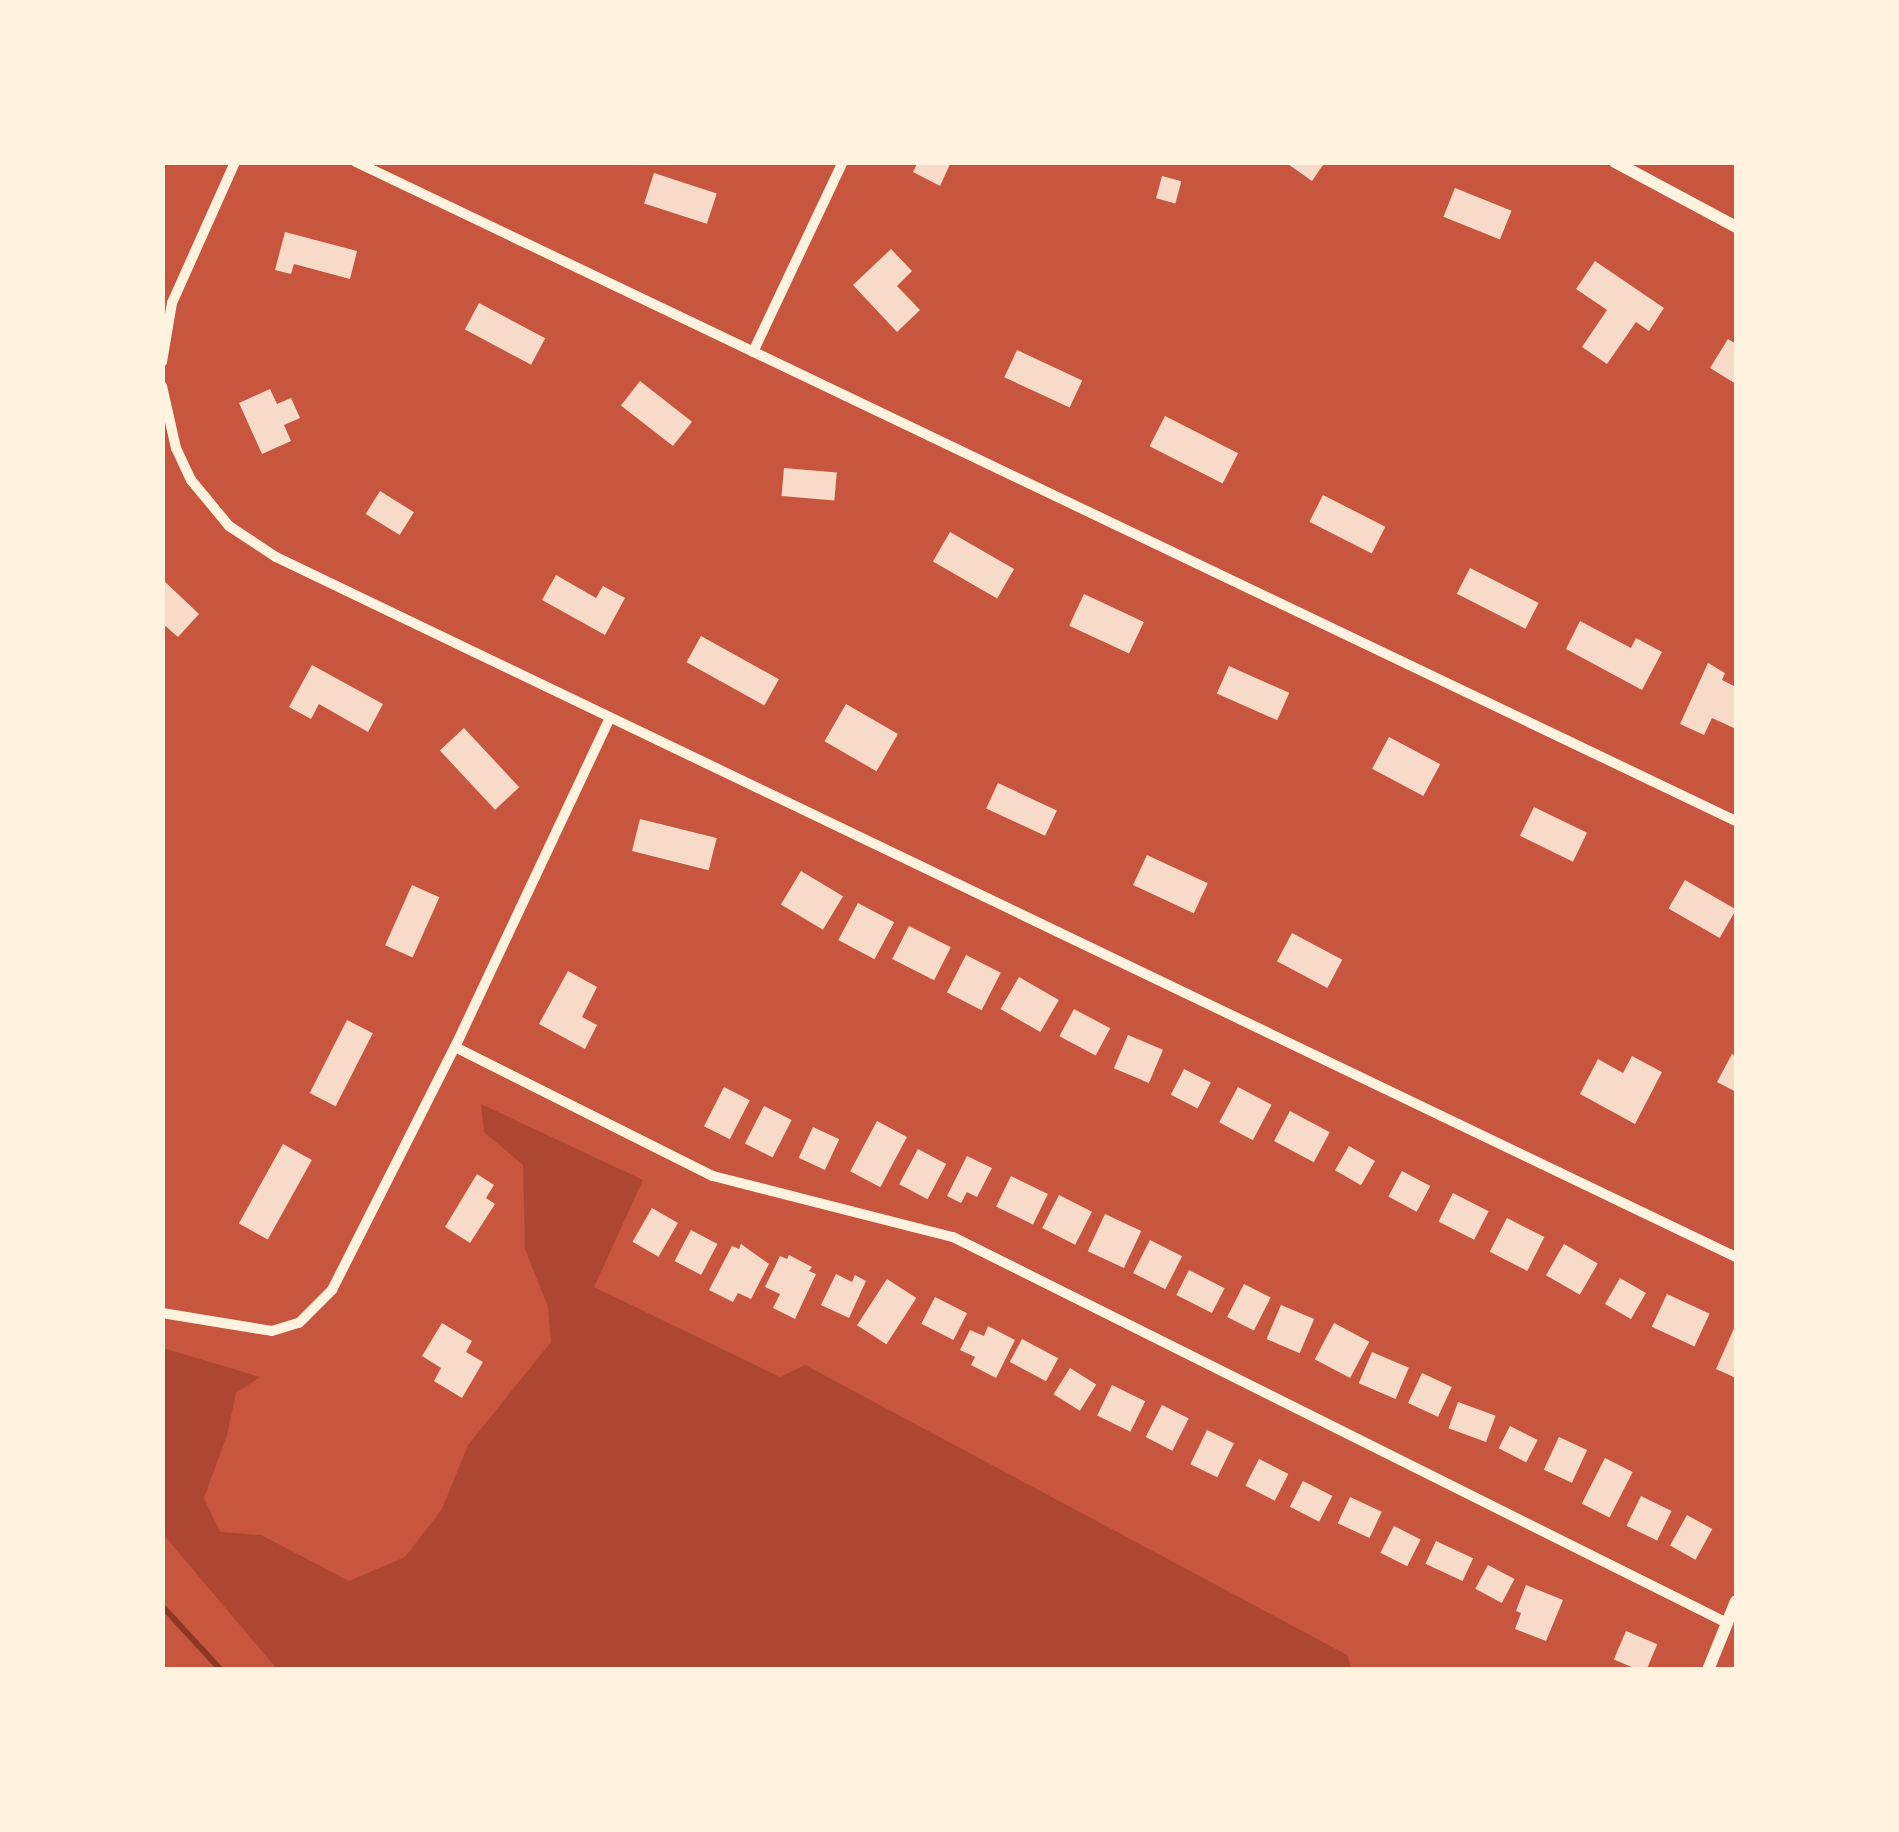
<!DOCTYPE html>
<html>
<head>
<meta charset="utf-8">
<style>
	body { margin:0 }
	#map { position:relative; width:1899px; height:1832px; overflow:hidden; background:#c8553d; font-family:Raleway,sans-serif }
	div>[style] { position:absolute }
	.green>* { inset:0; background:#ae4732 }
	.stream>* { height:6px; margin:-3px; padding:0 3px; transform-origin:3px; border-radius:3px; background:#8f3625 }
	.building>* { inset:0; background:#f7dbc8; transform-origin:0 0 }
	.minor>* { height:10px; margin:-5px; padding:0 5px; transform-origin:5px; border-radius:5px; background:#fff3e0 }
	.tertiary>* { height:12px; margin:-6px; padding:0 6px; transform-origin:6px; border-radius:6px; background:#fff3e0 }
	span { translate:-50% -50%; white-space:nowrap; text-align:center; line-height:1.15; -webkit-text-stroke:8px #fff3e0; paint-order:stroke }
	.frame { position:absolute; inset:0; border:165px solid #fff3e0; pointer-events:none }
</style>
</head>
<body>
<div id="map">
	<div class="green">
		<i style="clip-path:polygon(481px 1104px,643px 1180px,594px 1287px,780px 1377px,805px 1365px,1347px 1655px,1352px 1669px,277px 1669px,163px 1534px,163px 1348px,260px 1377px,236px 1393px,227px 1435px,204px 1498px,220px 1532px,261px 1535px,349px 1581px,405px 1557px,442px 1509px,468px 1445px,551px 1342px,548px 1307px,525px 1249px,523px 1165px,484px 1132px)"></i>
	</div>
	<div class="stream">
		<i style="left:162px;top:1606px;width:87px;rotate:47.3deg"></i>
	</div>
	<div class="building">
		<i style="clip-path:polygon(918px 162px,951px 162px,940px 186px,913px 172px)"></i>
		<i style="clip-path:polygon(1285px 162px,1325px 162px,1312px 181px)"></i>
		<i style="left:654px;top:173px;width:66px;height:32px;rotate:18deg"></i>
		<i style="left:1162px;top:176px;width:20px;height:23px;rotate:15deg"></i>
		<i style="left:1455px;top:188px;width:61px;height:31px;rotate:22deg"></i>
		<i style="clip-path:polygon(285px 232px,357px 251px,350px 279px,294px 264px,291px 274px,275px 270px)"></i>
		<i style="clip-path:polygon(891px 249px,912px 271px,897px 286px,920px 310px,897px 332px,853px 285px)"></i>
		<i style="clip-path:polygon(1595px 261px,1664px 308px,1649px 331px,1636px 322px,1607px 364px,1582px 347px,1607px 310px,1576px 289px)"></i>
		<i style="left:479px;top:303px;width:75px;height:30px;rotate:28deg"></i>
		<i style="clip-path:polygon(1728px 339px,1736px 344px,1736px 384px,1710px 368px)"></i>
		<i style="left:1017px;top:350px;width:72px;height:30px;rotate:25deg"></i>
		<i style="left:640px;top:381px;width:66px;height:31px;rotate:38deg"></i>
		<i style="clip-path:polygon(270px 389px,277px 404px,291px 398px,300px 418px,284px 425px,291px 441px,262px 454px,239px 403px)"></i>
		<i style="left:1165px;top:416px;width:82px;height:34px;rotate:27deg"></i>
		<i style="left:784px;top:468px;width:53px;height:28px;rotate:5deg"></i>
		<i style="left:380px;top:491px;width:40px;height:27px;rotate:32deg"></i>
		<i style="left:1323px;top:495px;width:70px;height:30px;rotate:27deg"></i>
		<i style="left:950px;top:532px;width:74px;height:34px;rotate:30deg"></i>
		<i style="left:1470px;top:568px;width:77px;height:29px;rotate:27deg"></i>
		<i style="clip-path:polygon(556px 575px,596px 598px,603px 586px,625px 598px,605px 635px,542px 600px)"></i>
		<i style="clip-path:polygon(162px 579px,199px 614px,178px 637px,162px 623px)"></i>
		<i style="left:1084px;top:594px;width:66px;height:35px;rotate:25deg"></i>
		<i style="clip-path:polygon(1580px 621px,1631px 648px,1636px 638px,1662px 652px,1642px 690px,1566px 649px)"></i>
		<i style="left:701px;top:636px;width:89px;height:30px;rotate:29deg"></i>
		<i style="clip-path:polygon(1708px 663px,1725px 673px,1722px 680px,1736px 687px,1736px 729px,1712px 718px,1704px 735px,1680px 724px)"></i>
		<i style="clip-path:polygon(312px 665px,383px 704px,368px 732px,319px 704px,311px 719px,289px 707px)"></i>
		<i style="left:1229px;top:666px;width:66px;height:30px;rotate:24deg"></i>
		<i style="left:846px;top:704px;width:60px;height:43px;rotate:30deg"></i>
		<i style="left:464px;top:728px;width:81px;height:33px;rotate:47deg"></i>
		<i style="left:1389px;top:737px;width:58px;height:36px;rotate:28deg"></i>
		<i style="left:998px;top:783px;width:65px;height:28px;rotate:25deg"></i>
		<i style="left:1534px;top:807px;width:59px;height:32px;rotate:26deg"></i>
		<i style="left:640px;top:819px;width:79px;height:33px;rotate:14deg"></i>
		<i style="left:1147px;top:855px;width:67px;height:33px;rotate:25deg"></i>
		<i style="left:801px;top:871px;width:49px;height:39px;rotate:31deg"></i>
		<i style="left:1685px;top:880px;width:59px;height:33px;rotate:30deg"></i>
		<i style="left:412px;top:885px;width:30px;height:66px;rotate:24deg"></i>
		<i style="left:858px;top:903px;width:41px;height:42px;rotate:28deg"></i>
		<i style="left:909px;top:926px;width:47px;height:37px;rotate:27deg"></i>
		<i style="left:1292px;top:933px;width:57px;height:32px;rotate:28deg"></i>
		<i style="left:966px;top:955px;width:39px;height:42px;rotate:27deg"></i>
		<i style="clip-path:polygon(568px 971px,597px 987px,582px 1017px,597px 1025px,585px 1049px,539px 1024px)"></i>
		<i style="left:1019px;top:977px;width:46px;height:37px;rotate:30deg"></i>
		<i style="left:1074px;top:1009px;width:41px;height:31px;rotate:28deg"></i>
		<i style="left:347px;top:1020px;width:29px;height:82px;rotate:27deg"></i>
		<i style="left:1128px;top:1035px;width:38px;height:36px;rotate:23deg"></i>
		<i style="clip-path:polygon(1732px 1054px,1736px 1057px,1736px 1092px,1717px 1082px)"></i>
		<i style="clip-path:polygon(1632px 1056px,1662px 1072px,1635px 1124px,1580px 1094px,1598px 1059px,1623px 1073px)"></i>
		<i style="left:1184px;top:1069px;width:30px;height:29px;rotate:27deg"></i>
		<i style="left:724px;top:1087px;width:29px;height:44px;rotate:27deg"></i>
		<i style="left:1238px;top:1087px;width:38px;height:40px;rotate:28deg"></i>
		<i style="left:764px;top:1106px;width:31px;height:42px;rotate:27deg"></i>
		<i style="left:1290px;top:1111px;width:45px;height:34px;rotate:28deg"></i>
		<i style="left:877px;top:1121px;width:34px;height:57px;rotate:28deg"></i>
		<i style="left:813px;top:1127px;width:29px;height:34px;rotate:25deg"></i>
		<i style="left:283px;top:1144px;width:33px;height:91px;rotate:29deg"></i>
		<i style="left:1349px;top:1146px;width:30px;height:28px;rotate:30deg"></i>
		<i style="left:918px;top:1149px;width:32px;height:40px;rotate:28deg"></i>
		<i style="clip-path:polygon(967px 1156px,992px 1168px,977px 1197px,967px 1192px,961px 1203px,947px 1196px)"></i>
		<i style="left:1402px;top:1171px;width:32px;height:29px;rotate:28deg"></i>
		<i style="clip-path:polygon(477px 1174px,494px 1185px,486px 1198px,495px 1204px,470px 1243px,445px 1227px)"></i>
		<i style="left:1011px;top:1176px;width:41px;height:34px;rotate:26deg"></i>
		<i style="left:1453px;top:1193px;width:40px;height:32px;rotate:27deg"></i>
		<i style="left:1059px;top:1195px;width:37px;height:37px;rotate:27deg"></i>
		<i style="left:652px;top:1208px;width:30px;height:39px;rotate:30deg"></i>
		<i style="left:1105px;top:1214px;width:40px;height:41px;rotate:25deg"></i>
		<i style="left:1507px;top:1218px;width:42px;height:38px;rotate:27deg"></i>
		<i style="left:691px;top:1230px;width:30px;height:35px;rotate:28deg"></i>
		<i style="left:1150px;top:1240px;width:36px;height:37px;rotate:27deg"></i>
		<i style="clip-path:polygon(741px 1244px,769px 1264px,751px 1299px,738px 1293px,733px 1302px,709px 1290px,732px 1246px,739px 1249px)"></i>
		<i style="left:1564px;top:1244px;width:39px;height:36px;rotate:30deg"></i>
		<i style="clip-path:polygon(789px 1255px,812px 1267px,809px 1271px,816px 1274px,795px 1319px,773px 1308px,780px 1294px,765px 1287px,780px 1256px,787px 1259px)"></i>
		<i style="left:1189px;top:1270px;width:40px;height:28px;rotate:27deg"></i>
		<i style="clip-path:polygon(836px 1274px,852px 1282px,855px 1275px,866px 1281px,849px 1318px,821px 1305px)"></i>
		<i style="left:1620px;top:1278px;width:30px;height:30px;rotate:30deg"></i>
		<i style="left:887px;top:1279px;width:35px;height:55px;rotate:33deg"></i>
		<i style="left:1244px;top:1284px;width:30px;height:37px;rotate:27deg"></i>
		<i style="left:1667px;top:1294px;width:47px;height:36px;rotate:25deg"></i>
		<i style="left:935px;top:1297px;width:36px;height:30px;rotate:27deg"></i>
		<i style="left:1281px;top:1305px;width:36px;height:37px;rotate:23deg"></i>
		<i style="clip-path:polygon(442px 1323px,472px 1341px,466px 1352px,483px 1362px,462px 1398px,434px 1381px,441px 1368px,422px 1356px)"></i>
		<i style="left:1334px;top:1323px;width:40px;height:41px;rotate:28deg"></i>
		<i style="clip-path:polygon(1736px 1324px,1736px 1378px,1716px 1369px)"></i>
		<i style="clip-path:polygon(988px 1326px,1015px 1340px,996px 1378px,971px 1365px,975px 1357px,960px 1350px,970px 1330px,984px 1336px)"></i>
		<i style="left:1022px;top:1339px;width:41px;height:26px;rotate:28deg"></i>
		<i style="left:1372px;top:1352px;width:40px;height:34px;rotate:23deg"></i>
		<i style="left:1070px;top:1368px;width:31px;height:31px;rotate:32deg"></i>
		<i style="left:1422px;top:1373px;width:33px;height:33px;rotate:25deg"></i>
		<i style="left:1112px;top:1385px;width:37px;height:34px;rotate:26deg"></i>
		<i style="left:1458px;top:1402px;width:40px;height:28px;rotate:20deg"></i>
		<i style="left:1162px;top:1405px;width:30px;height:36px;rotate:27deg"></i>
		<i style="left:1510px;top:1426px;width:31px;height:25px;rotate:27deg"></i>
		<i style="left:1207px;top:1430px;width:30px;height:38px;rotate:26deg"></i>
		<i style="left:1559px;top:1437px;width:31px;height:36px;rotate:25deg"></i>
		<i style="left:1605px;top:1458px;width:31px;height:51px;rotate:27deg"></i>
		<i style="left:1259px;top:1459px;width:33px;height:30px;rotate:27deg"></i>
		<i style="left:1303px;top:1481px;width:33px;height:29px;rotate:27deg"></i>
		<i style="left:1641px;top:1496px;width:34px;height:33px;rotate:26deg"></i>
		<i style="left:1350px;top:1497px;width:35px;height:29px;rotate:25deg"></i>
		<i style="left:1687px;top:1515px;width:29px;height:35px;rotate:29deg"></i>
		<i style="left:1394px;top:1526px;width:30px;height:30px;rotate:27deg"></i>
		<i style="left:1436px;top:1541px;width:41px;height:25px;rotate:25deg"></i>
		<i style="left:1488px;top:1565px;width:30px;height:27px;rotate:28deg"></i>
		<i style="clip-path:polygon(1526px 1585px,1563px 1600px,1546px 1641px,1515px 1629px,1521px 1613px,1516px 1611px)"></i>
		<i style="left:1626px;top:1631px;width:34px;height:31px;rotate:23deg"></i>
	</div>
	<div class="minor">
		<i style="left:356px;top:162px;width:1529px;rotate:25.53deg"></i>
		<i style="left:753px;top:352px;width:210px;rotate:-64.7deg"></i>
		<i style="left:162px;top:362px;width:60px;rotate:-80.4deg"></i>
		<i style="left:172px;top:303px;width:154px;rotate:-65.9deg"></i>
		<i style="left:162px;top:386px;width:64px;rotate:77.3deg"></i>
		<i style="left:176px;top:448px;width:35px;rotate:65deg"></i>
		<i style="left:191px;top:480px;width:60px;rotate:50.4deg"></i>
		<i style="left:229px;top:526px;width:56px;rotate:33.4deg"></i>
		<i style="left:276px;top:557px;width:1619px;rotate:25.62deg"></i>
		<i style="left:455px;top:1047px;width:288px;rotate:26.6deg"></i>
		<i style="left:713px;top:1176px;width:248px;rotate:14.3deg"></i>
		<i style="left:953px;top:1237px;width:865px;rotate:26.51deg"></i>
		<i style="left:162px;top:1313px;width:111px;rotate:9.3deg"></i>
		<i style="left:272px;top:1331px;width:28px;rotate:-17deg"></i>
		<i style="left:299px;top:1323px;width:47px;rotate:-45deg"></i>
		<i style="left:332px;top:1290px;width:272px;rotate:-63.2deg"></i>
		<i style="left:455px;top:1047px;width:361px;rotate:-64.8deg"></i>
	</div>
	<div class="tertiary">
		<i style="left:1615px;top:162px;width:137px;rotate:28.2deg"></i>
		<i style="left:1708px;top:1670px;width:74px;rotate:-67.9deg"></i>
	</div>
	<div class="frame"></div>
</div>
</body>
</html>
